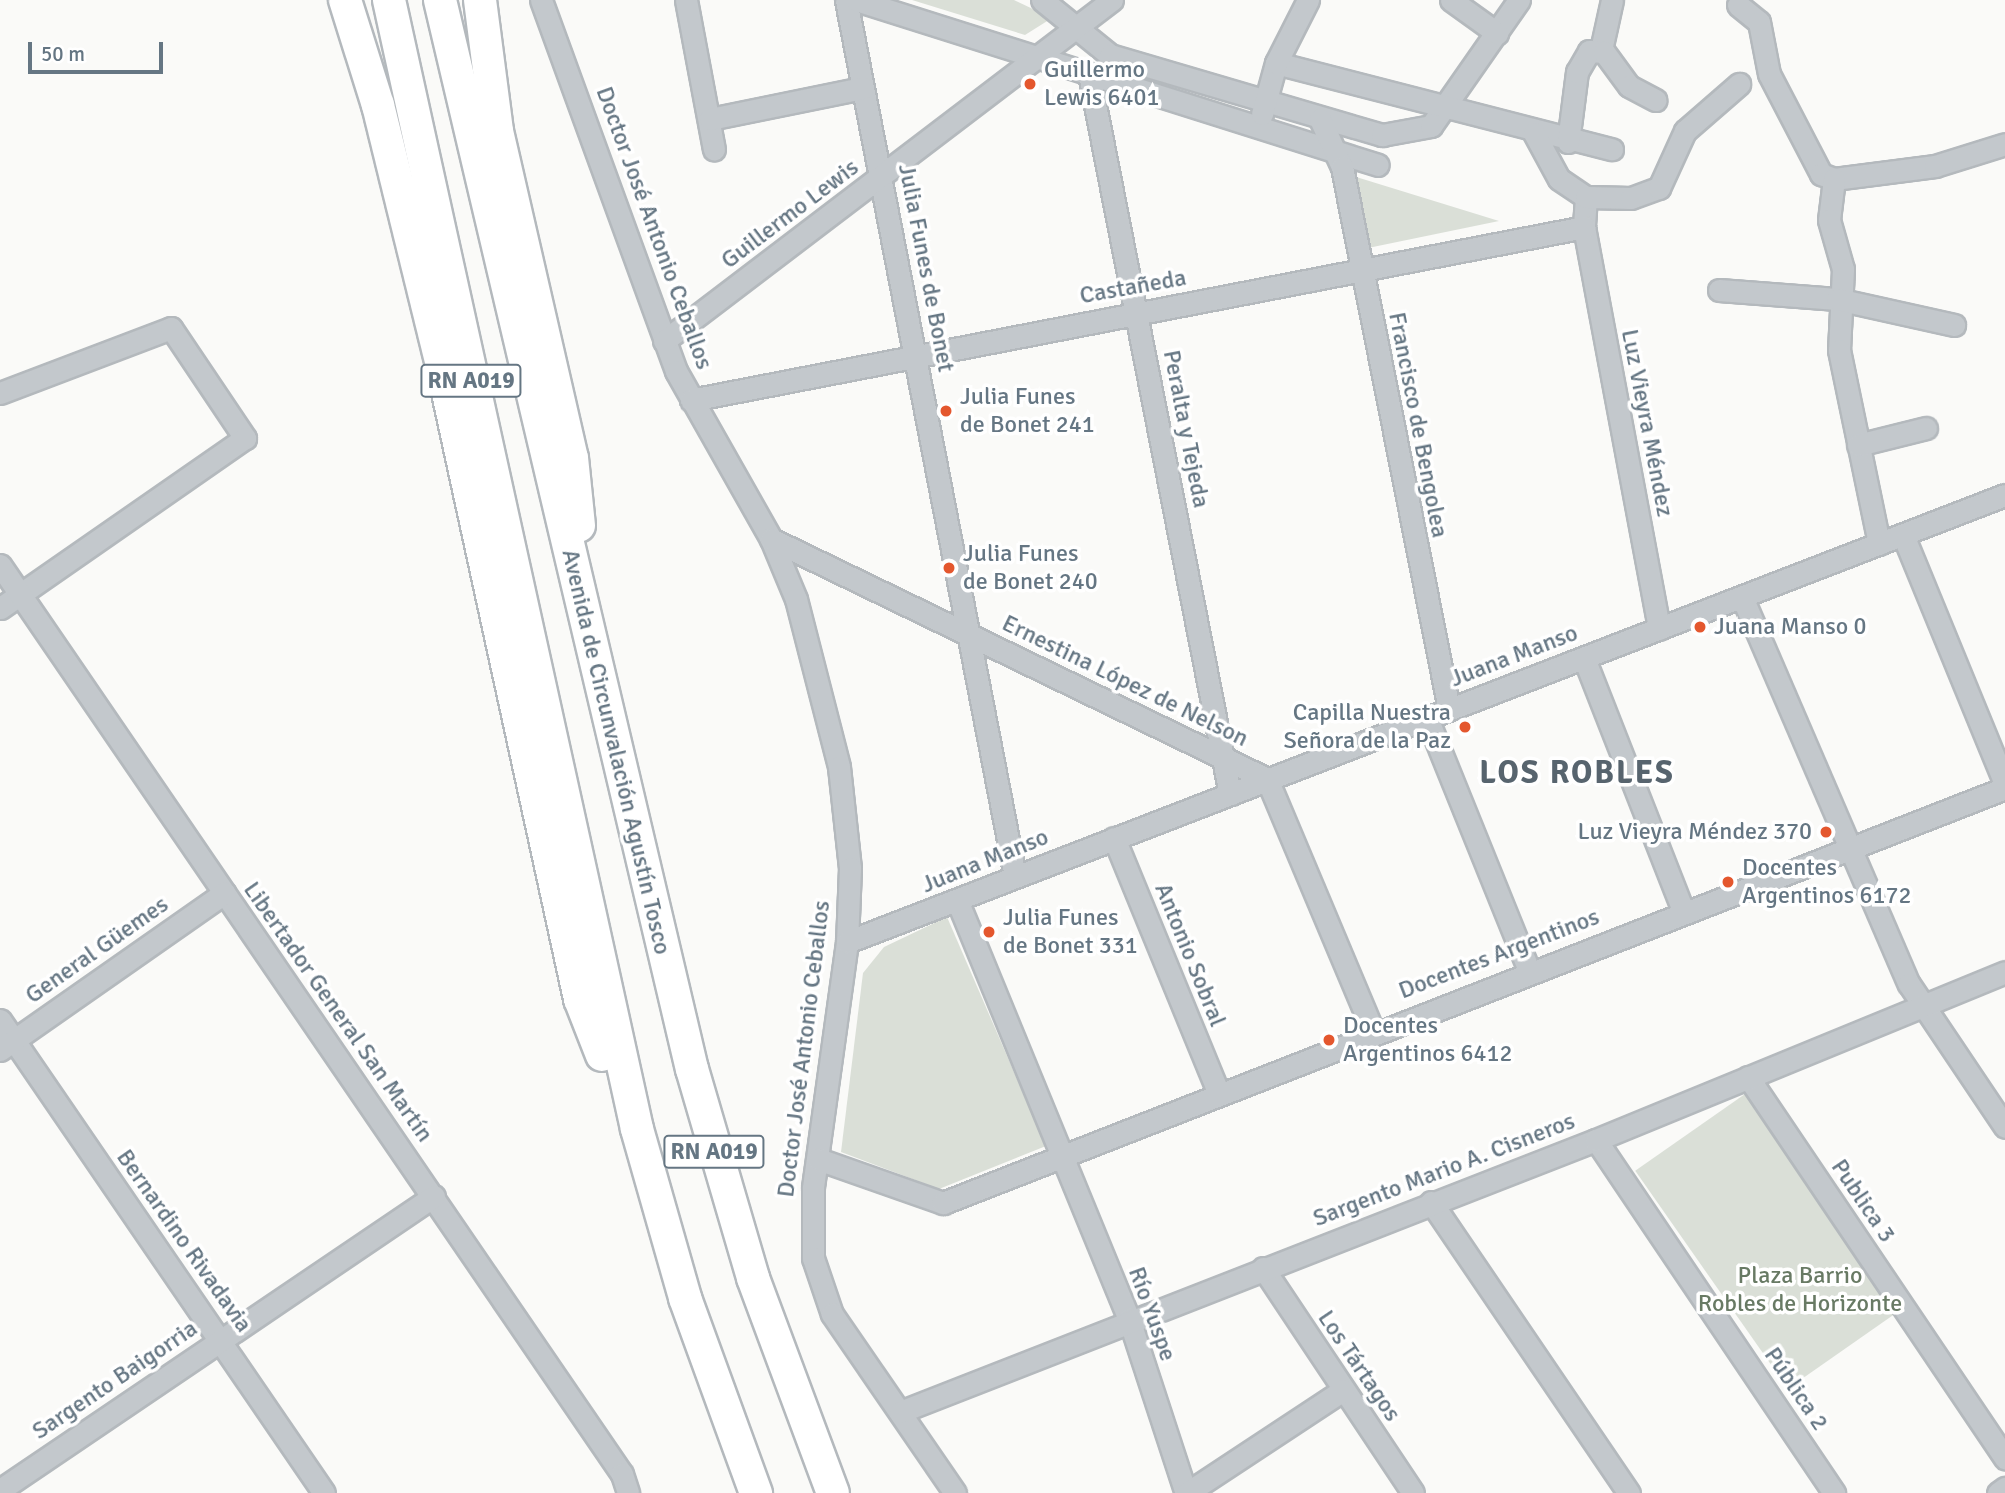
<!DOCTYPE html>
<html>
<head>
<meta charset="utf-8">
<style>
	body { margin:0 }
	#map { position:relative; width:2005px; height:1493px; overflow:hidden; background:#fafaf8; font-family:Signika,sans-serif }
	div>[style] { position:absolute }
	.green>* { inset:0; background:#dadfd7; transform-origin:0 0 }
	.roads { filter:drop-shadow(2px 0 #b4b9bd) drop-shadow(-2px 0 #b4b9bd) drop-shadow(0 2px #b4b9bd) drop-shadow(0 -2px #b4b9bd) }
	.minor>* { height:21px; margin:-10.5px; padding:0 10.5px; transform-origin:10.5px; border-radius:10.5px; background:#c3c8cc }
	.highway>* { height:32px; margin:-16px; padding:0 16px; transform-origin:16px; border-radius:16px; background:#fff }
	.dots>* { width:19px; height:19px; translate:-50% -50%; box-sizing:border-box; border:4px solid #fff; border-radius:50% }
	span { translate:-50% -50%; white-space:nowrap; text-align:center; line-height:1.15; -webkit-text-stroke:7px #fff; paint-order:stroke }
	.shield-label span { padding:2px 5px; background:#fff; border:2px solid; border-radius:5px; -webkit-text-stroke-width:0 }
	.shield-label { font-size:23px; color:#657683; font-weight:700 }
	.poi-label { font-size:24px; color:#657683 }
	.left { translate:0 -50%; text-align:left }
	.right { translate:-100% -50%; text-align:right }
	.street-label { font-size:24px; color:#657683 }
	.park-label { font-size:24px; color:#687a64 }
	.district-label { font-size:32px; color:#57646e; font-weight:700; letter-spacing:2px }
	.scale { position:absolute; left:28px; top:42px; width:135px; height:32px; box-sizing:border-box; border:4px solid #657683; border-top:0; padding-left:9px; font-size:21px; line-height:24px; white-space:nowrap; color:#657683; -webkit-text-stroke:5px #fff; paint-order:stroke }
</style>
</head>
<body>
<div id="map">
	<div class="green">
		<i style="clip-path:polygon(912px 0,1014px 0,1052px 18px,1025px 35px)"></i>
		<i style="clip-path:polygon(1353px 176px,1499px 221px,1368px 248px)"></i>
		<i style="clip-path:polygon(947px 917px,1046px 1146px,939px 1189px,841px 1152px,863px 973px,884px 947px)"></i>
		<i style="left:1745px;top:1094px;width:266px;height:134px;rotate:55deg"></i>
	</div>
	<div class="roads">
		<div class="minor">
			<i style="left:541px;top:0;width:395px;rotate:70deg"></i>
			<i style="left:676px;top:371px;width:193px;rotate:60.5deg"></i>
			<i style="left:771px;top:539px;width:65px;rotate:67.4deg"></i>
			<i style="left:796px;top:599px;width:173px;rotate:75.6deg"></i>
			<i style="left:839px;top:767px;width:102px;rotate:83.8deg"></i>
			<i style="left:850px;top:868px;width:74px;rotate:92.3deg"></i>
			<i style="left:847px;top:942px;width:248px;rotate:97.9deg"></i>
			<i style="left:813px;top:1188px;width:70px;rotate:90deg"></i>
			<i style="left:813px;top:1258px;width:59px;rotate:71.3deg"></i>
			<i style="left:832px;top:1314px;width:217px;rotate:55.5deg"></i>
			<i style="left:686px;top:0;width:152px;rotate:79.4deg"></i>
			<i style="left:846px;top:0;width:892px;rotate:79.08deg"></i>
			<i style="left:856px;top:0;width:547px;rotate:17.54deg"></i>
			<i style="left:1042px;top:0;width:87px;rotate:39deg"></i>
			<i style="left:1110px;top:55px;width:284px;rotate:16.4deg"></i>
			<i style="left:1382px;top:135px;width:50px;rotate:-10.4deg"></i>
			<i style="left:1431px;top:126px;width:154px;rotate:-55.1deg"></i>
			<i style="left:1451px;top:0;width:57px;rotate:35.7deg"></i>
			<i style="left:1738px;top:5px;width:27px;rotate:39deg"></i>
			<i style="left:1759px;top:22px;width:53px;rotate:79.1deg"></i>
			<i style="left:1769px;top:74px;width:113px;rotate:62.5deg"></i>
			<i style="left:1821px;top:174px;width:14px;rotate:21deg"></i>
			<i style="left:1834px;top:179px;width:102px;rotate:-7.3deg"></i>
			<i style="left:1935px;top:166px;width:73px;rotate:-17.4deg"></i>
			<i style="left:1601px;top:50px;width:51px;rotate:-77.6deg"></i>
			<i style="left:1276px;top:63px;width:347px;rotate:14.4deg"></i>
			<i style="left:1089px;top:74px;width:734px;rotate:78.92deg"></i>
			<i style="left:1262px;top:114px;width:53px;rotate:-74.6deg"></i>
			<i style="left:1276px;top:63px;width:71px;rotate:-63.1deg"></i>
			<i style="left:710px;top:119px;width:156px;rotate:-11.5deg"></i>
			<i style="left:1320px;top:119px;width:53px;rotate:65.4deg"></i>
			<i style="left:1342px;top:167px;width:552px;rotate:78.83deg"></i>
			<i style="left:1534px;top:133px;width:52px;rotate:61.5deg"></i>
			<i style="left:1559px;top:179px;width:32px;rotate:34deg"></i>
			<i style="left:1586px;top:197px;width:30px;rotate:94deg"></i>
			<i style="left:1584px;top:227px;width:409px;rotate:79.4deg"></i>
			<i style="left:1568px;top:142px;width:71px;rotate:-82.7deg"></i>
			<i style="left:1577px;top:72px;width:24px;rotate:-60deg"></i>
			<i style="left:1589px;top:51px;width:15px;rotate:4deg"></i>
			<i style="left:1604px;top:52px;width:42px;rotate:53.7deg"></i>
			<i style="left:1629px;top:86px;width:30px;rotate:28deg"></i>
			<i style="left:1834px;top:179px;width:41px;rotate:97deg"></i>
			<i style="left:1829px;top:220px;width:51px;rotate:74.1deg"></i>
			<i style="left:1843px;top:269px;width:81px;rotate:92.8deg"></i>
			<i style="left:1839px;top:350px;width:198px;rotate:78.3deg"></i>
			<i style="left:1586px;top:197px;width:45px;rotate:1.3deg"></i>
			<i style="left:1631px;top:198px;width:30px;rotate:-20deg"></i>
			<i style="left:1659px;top:188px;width:63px;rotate:-65.5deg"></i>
			<i style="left:1685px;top:131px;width:72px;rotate:-41deg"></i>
			<i style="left:1719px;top:290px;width:118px;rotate:4.4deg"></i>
			<i style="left:1837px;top:299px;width:120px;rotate:12.5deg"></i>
			<i style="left:664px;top:341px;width:563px;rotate:-37.28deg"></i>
			<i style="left:0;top:393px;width:183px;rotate:-20.8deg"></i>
			<i style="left:171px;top:328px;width:133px;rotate:56.1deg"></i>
			<i style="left:245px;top:438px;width:298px;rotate:145.2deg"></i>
			<i style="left:691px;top:400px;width:910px;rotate:-10.96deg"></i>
			<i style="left:1858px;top:445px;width:70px;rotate:-14deg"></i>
			<i style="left:1903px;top:535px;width:269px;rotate:67.7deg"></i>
			<i style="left:771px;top:539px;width:551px;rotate:25.82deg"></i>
			<i style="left:1267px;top:779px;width:273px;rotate:67.2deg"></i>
			<i style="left:0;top:565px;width:1101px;rotate:55.62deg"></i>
			<i style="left:622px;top:1474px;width:20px;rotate:72deg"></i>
			<i style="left:1742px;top:597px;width:421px;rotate:66.7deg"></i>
			<i style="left:1909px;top:984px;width:172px;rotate:56.1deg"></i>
			<i style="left:1584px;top:658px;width:272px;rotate:68.6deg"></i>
			<i style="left:1427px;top:718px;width:273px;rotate:68deg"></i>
			<i style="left:1114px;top:838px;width:274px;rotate:67.7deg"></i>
			<i style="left:957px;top:900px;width:453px;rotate:67.7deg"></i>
			<i style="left:1129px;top:1319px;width:183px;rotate:71.9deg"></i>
			<i style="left:847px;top:942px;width:1241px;rotate:-21.11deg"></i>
			<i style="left:0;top:1020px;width:573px;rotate:55.59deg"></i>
			<i style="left:0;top:1050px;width:274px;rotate:-35deg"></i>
			<i style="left:1748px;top:1077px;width:460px;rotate:56deg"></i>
			<i style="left:1596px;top:1140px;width:426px;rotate:56deg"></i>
			<i style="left:818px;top:1159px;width:133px;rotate:19.4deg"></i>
			<i style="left:943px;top:1203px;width:1140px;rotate:-21.34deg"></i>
			<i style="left:1431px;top:1202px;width:352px;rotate:55.8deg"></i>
			<i style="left:1263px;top:1268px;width:270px;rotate:56.3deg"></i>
			<i style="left:900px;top:1412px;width:747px;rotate:-21.35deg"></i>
			<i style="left:1596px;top:1140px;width:442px;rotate:-22.3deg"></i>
			<i style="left:0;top:1490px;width:524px;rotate:-34.11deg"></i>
			<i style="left:1187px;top:1493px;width:187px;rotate:-33.4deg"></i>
			<i style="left:1998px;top:1493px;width:9px;rotate:-36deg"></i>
		</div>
		<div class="highway">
			<i style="left:345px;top:0;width:110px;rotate:72.6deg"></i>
			<i style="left:378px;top:105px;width:277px;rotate:76.2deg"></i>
			<i style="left:444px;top:374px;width:640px;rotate:77.72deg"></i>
			<i style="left:580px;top:999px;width:60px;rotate:68.6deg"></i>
			<i style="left:389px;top:0;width:1156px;rotate:77.61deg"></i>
			<i style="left:637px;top:1129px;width:176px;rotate:74.1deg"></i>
			<i style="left:685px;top:1298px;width:208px;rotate:70deg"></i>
			<i style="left:440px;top:0;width:1098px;rotate:76.74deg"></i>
			<i style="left:692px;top:1069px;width:218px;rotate:73.7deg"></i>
			<i style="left:753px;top:1278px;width:229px;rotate:69.6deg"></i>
			<i style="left:480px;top:0;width:132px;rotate:82.6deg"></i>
			<i style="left:497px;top:131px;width:335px;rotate:77.1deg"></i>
			<i style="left:572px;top:458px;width:68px;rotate:84.1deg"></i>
		</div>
	</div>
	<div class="dots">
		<i style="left:1030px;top:84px;background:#e4572e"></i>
		<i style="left:946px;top:411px;background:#e4572e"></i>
		<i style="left:949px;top:568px;background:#e4572e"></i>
		<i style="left:1700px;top:627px;background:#e4572e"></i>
		<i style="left:1465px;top:727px;background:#e4572e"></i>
		<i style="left:1826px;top:832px;background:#e4572e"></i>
		<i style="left:1728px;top:882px;background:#e4572e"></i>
		<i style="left:989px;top:932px;background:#e4572e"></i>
		<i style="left:1329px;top:1040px;background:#e4572e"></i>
	</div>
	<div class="shield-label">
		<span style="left:471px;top:381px">RN A019</span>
		<span style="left:714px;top:1152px">RN A019</span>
	</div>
	<div class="poi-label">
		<span class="left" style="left:1044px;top:84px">Guillermo<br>Lewis 6401</span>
		<span class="left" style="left:960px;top:411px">Julia Funes<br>de Bonet 241</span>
		<span class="left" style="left:963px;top:568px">Julia Funes<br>de Bonet 240</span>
		<span class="left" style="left:1714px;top:627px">Juana Manso 0</span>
		<span class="right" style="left:1451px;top:727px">Capilla Nuestra<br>Señora de la Paz</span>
		<span class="right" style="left:1812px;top:832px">Luz Vieyra Méndez 370</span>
		<span class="left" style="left:1742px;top:882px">Docentes<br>Argentinos 6172</span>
		<span class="left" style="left:1003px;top:932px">Julia Funes<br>de Bonet 331</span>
		<span class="left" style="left:1343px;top:1040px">Docentes<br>Argentinos 6412</span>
	</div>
	<div class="street-label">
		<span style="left:790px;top:214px;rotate:-37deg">Guillermo Lewis</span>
		<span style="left:654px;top:228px;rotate:70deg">Doctor José Antonio Ceballos</span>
		<span style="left:926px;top:268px;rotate:79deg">Julia Funes de Bonet</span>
		<span style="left:1133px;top:287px;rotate:-10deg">Castañeda</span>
		<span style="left:1647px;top:423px;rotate:79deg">Luz Vieyra Méndez</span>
		<span style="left:1418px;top:425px;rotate:79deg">Francisco de Bengolea</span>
		<span style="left:1186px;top:429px;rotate:79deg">Peralta y Tejeda</span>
		<span style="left:1514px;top:656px;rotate:-21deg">Juana Manso</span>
		<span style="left:1125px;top:681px;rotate:26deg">Ernestina López de Nelson</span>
		<span style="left:616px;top:752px;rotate:77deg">Avenida de Circunvalación Agustín Tosco</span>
		<span style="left:985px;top:861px;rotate:-22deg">Juana Manso</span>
		<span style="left:97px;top:950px;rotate:-35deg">General Güemes</span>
		<span style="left:1499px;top:954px;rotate:-21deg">Docentes Argentinos</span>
		<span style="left:1190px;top:955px;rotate:68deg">Antonio Sobral</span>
		<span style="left:338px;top:1012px;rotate:55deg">Libertador General San Martín</span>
		<span style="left:804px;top:1049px;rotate:-83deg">Doctor José Antonio Ceballos</span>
		<span style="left:1444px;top:1170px;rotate:-21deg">Sargento Mario A. Cisneros</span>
		<span style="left:1863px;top:1201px;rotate:56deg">Publica 3</span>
		<span style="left:184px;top:1241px;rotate:55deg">Bernardino Rivadavia</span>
		<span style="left:1152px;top:1314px;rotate:70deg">Río Yuspe</span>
		<span style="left:1359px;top:1366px;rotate:56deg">Los Tártagos</span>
		<span style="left:115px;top:1380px;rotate:-34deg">Sargento Baigorria</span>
		<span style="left:1796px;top:1389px;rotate:56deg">Pública 2</span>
	</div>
	<div class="park-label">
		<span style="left:1800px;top:1290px">Plaza Barrio<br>Robles de Horizonte</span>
	</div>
	<div class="district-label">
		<span style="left:1577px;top:773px">LOS ROBLES</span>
	</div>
	<div class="scale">50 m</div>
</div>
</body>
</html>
